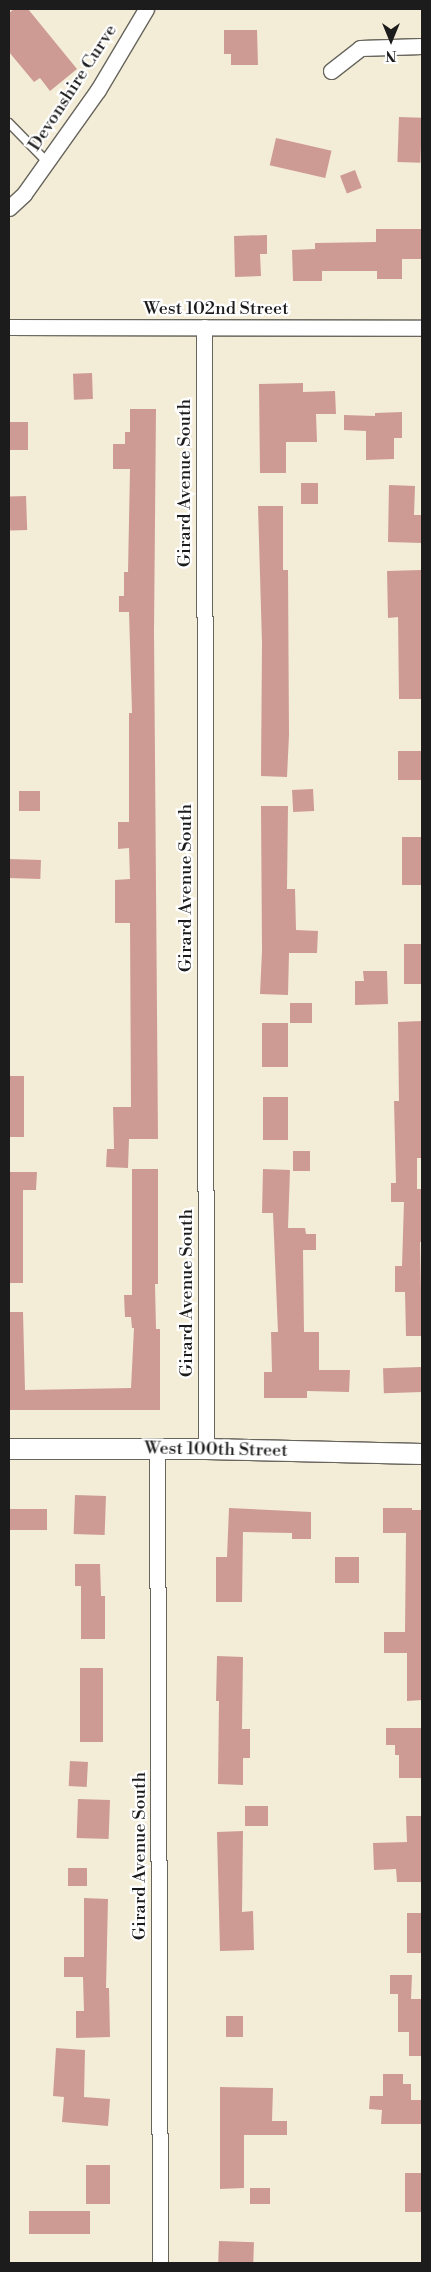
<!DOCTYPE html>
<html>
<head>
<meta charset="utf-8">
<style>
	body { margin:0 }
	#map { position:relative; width:431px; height:2272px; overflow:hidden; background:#f3ecd6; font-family:"Libre Bodoni",serif }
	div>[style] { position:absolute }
	.building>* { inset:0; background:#ce9b94; transform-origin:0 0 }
	.roads { filter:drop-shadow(1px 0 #67655d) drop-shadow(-1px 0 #67655d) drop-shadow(0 1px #67655d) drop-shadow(0 -1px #67655d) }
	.service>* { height:8px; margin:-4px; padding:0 4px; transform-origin:4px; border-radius:4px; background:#fff }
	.minor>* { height:15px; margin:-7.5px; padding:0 7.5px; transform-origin:7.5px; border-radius:7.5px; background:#fff }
	.tertiary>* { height:20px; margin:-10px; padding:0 10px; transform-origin:10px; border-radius:10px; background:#fff }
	span { translate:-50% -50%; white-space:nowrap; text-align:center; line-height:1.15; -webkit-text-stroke:4.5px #fff; paint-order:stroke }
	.street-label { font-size:18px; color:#1c1c1c }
	.frame { position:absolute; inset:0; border:10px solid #1c1c1c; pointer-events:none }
	.north { position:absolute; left:366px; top:15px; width:50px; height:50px; -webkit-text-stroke:4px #fff; paint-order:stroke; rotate:180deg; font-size:14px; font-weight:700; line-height:20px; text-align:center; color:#1c1c1c }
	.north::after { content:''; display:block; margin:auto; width:18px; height:22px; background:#1c1c1c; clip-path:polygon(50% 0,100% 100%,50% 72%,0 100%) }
</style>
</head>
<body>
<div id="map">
	<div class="building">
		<i style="clip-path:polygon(14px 9px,28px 9px,77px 69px,50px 91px,40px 78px,34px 82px,9px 52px,9px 13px)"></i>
		<i style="clip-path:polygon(224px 30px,257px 30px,258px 65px,231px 65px,231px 54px,224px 54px)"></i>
		<i style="left:399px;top:117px;width:23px;height:45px;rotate:2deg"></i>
		<i style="left:276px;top:138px;width:57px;height:28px;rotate:13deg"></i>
		<i style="left:355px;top:170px;width:19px;height:16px;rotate:69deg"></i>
		<i style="clip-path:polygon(376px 229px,422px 229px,422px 259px,402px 259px,402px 279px,377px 279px,377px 271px,322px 271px,322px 281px,293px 281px,292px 250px,315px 249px,315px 243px,376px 242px)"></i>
		<i style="clip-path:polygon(267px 235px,267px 254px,260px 254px,261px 276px,235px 277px,234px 236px)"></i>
		<i style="left:92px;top:373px;width:26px;height:19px;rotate:88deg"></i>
		<i style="clip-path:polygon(303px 383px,303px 392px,335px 391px,336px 414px,316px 414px,317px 442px,286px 442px,286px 473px,260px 473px,259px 384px)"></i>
		<i style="clip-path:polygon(130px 409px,156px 409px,154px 632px,158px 1139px,129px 1139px,128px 1168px,106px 1167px,107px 1149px,114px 1149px,113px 1107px,131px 1107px,130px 923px,115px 923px,115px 880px,130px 879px,129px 848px,118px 849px,118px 822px,129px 822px,129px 713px,132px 713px,129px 612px,119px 612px,119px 596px,124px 596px,124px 572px,128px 572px,130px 469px,113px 469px,113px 444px,125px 444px,125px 432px,130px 432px)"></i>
		<i style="clip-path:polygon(402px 412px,402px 438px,394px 438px,394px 459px,366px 460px,366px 431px,344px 430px,344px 415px,375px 416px,375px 413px)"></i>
		<i style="left:9px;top:422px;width:19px;height:28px"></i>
		<i style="left:301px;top:483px;width:17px;height:21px"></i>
		<i style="clip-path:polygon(389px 485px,415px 486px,414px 515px,422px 515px,422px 543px,388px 542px)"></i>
		<i style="left:26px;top:496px;width:34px;height:17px;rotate:88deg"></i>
		<i style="clip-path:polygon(258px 506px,283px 506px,283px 570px,288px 570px,289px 735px,287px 777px,261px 776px,262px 643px)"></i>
		<i style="clip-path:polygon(421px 570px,422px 699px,399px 699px,398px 617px,388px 618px,387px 571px)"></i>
		<i style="left:398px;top:751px;width:24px;height:29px"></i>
		<i style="left:313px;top:789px;width:22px;height:21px;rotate:87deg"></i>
		<i style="left:19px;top:791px;width:21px;height:20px"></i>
		<i style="clip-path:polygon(261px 806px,288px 806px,287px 889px,295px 889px,296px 930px,318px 931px,317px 953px,289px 953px,288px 995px,260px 994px,262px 951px)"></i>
		<i style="left:402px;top:837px;width:20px;height:48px"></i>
		<i style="left:9px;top:859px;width:32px;height:19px;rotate:2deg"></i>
		<i style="left:404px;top:944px;width:18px;height:40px"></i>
		<i style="clip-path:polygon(363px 971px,387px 971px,388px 1004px,355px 1005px,355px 981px,364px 981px)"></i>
		<i style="left:290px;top:1003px;width:22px;height:20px"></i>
		<i style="clip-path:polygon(422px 1021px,422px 1158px,417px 1158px,417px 1189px,422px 1189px,422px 1242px,420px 1242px,422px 1336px,406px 1336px,405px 1292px,395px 1292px,395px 1266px,402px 1266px,404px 1202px,391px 1202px,391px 1183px,396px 1183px,394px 1101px,399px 1101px,398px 1022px)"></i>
		<i style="left:288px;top:1023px;width:44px;height:26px;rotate:90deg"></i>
		<i style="left:9px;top:1076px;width:15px;height:61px"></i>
		<i style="left:263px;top:1097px;width:25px;height:43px"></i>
		<i style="left:293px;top:1151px;width:17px;height:20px"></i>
		<i style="clip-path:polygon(132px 1169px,158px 1169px,158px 1284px,155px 1284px,156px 1329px,160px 1329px,160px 1410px,9px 1410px,9px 1312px,23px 1312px,25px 1390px,131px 1388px,134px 1328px,132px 1328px,131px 1317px,125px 1317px,124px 1295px,132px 1295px)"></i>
		<i style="clip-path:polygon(263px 1169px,290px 1170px,288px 1228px,305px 1228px,306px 1234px,316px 1234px,316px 1250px,303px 1250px,304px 1332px,319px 1332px,319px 1370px,350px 1370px,349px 1392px,307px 1391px,307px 1398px,264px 1398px,264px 1372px,272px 1372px,271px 1332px,278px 1332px,273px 1213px,262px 1213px)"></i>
		<i style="clip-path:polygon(9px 1172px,37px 1172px,36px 1190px,23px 1190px,23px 1283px,9px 1283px)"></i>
		<i style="left:421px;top:1367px;width:25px;height:38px;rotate:88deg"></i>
		<i style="left:75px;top:1495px;width:31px;height:39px;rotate:2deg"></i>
		<i style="clip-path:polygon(229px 1508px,311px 1512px,311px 1539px,292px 1539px,292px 1533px,243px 1532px,242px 1602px,216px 1602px,216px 1557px,227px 1557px)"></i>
		<i style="clip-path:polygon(383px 1508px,412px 1508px,412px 1510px,422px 1510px,422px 1700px,407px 1701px,407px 1653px,384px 1653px,384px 1632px,405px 1632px,406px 1533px,383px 1533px)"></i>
		<i style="left:47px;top:1509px;width:21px;height:38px;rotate:90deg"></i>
		<i style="left:335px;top:1557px;width:24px;height:26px"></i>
		<i style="clip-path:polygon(75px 1564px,100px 1564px,101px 1596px,105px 1596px,105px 1639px,81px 1639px,81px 1586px,75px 1586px)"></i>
		<i style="clip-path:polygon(217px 1656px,243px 1657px,242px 1729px,250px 1729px,250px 1758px,243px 1758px,243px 1785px,218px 1784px,219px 1701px,216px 1701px)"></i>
		<i style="left:80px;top:1668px;width:23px;height:74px"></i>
		<i style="clip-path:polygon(386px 1728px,422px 1728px,422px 1778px,399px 1778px,399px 1755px,395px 1755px,395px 1745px,386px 1745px)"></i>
		<i style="left:70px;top:1761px;width:18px;height:25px;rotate:3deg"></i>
		<i style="left:78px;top:1799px;width:32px;height:39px;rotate:2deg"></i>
		<i style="left:245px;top:1806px;width:23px;height:20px"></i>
		<i style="clip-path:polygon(406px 1816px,422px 1816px,422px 1882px,397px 1882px,396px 1869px,374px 1870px,373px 1843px,407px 1842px)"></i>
		<i style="clip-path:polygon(243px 1831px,242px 1912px,253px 1911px,254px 1950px,220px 1951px,217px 1832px)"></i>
		<i style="left:87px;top:1868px;width:18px;height:19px;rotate:90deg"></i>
		<i style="clip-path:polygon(84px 1898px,108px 1899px,106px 1988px,109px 1988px,110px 2037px,76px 2038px,76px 2011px,84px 2011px,83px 1977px,64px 1977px,64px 1957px,84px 1957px)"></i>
		<i style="left:407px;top:1913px;width:15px;height:40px"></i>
		<i style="clip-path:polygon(390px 1975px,412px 1975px,411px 1999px,422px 1999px,422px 2056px,409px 2056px,409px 2032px,398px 2032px,398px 1994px,390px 1994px)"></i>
		<i style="left:226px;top:2016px;width:17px;height:21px"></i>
		<i style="clip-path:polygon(56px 2048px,85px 2050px,84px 2097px,110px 2099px,108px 2126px,62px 2122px,64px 2097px,53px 2096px)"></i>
		<i style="clip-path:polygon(383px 2074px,403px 2074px,403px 2084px,411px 2084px,411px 2100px,422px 2100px,422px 2124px,381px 2124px,382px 2110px,369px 2109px,370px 2096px,383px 2096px)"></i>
		<i style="clip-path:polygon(220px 2087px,273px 2088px,272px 2121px,287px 2121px,287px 2135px,244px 2135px,244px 2188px,220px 2189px)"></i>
		<i style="left:86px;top:2165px;width:24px;height:39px"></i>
		<i style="left:405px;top:2173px;width:17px;height:39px"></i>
		<i style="left:250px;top:2188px;width:20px;height:16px"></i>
		<i style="left:90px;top:2211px;width:23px;height:61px;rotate:90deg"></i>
		<i style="left:219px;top:2241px;width:35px;height:22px;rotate:2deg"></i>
	</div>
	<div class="roads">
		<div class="service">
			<i style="left:9px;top:123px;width:56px;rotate:45.7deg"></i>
		</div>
		<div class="minor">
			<i style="left:331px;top:71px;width:37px;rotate:-38deg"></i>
			<i style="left:360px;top:48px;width:62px;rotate:-1.8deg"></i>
			<i style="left:9px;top:208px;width:21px;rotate:-43deg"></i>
			<i style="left:24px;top:194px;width:128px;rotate:-54.6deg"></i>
			<i style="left:98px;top:90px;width:94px;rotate:-59.3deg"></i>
			<i style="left:9px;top:327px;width:413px;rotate:0.1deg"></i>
			<i style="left:204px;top:327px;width:1122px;rotate:89.9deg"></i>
			<i style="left:157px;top:1449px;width:814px;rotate:89.79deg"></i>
		</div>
		<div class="tertiary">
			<i style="left:9px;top:1449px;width:197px"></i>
			<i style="left:206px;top:1449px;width:216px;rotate:1.3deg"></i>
		</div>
	</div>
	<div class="street-label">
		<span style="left:73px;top:88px;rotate:-57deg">Devonshire Curve</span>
		<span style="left:216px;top:309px">West 102nd Street</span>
		<span style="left:185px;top:483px;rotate:-90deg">Girard Avenue South</span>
		<span style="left:186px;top:888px;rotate:-90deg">Girard Avenue South</span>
		<span style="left:187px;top:1293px;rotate:-90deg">Girard Avenue South</span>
		<span style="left:216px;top:1450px;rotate:1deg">West 100th Street</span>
		<span style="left:140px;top:1856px;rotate:-90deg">Girard Avenue South</span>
	</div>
	<div class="frame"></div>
	<div class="north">N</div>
</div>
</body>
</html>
